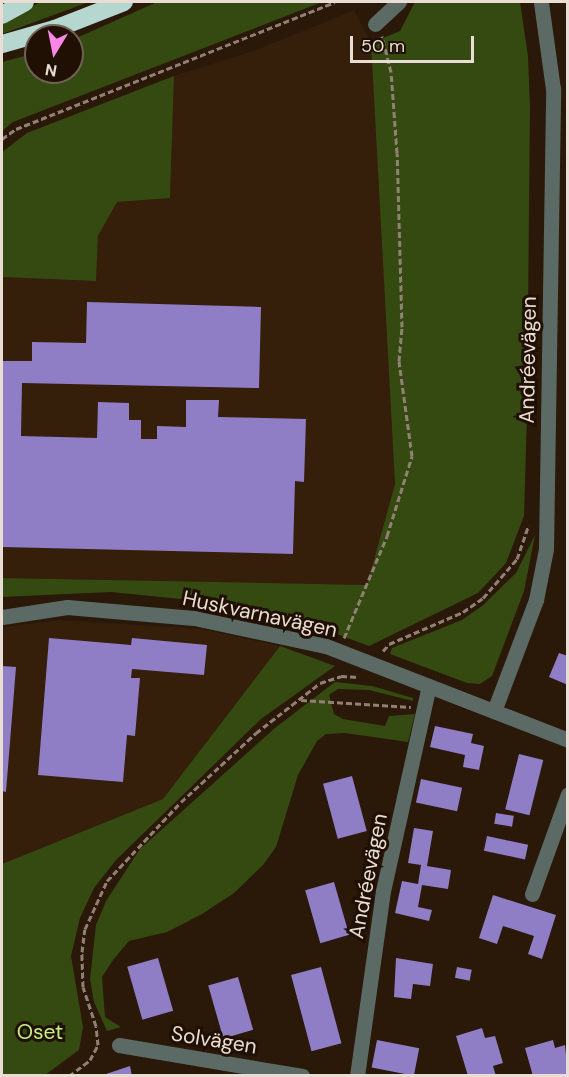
<!DOCTYPE html>
<html>
<head>
<meta charset="utf-8">
<style>
	body { margin:0 }
	#map { position:relative; width:569px; height:1077px; overflow:hidden; background:#2a1809; font-family:"DM Sans",sans-serif }
	div>[style] { position:absolute }
	.built>* { inset:0; background:#351e0a }
	.green>* { inset:0; background:#354a11 }
	.building>* { inset:0; background:#8f7ec6; transform-origin:0 0 }
	.path>* { height:3px; margin-top:-1.5px; transform-origin:0; background:repeating-linear-gradient(90deg,#908174 0 6px,transparent 0 9px) }
	.minor>* { height:15px; margin:-7.5px; padding:0 7.5px; transform-origin:7.5px; border-radius:7.5px; background:#5c6a66 }
	.highway>* { height:18px; margin:-9px; padding:0 9px; transform-origin:9px; border-radius:9px; background:#b5d7cf }
	span { translate:-50% -50%; white-space:nowrap; text-align:center; line-height:1.15; -webkit-text-stroke:6px #200f03; paint-order:stroke }
	.street-label { font-size:21px; color:#eaddd3 }
	.park-label { font-size:21px; color:#c4ef89 }
	.frame { position:absolute; inset:0; border:3px solid #eaddd3; pointer-events:none }
	.north { position:absolute; left:24px; top:24px; width:60px; height:60px; box-sizing:border-box; background:#200f03; border:2px solid #716156; border-radius:50%; rotate:190deg; font-size:16px; font-weight:700; line-height:24px; text-align:center; color:#eaddd3 }
	.north::after { content:''; display:block; margin:auto; width:21px; height:27px; background:#f987e8; clip-path:polygon(50% 0,100% 100%,50% 72%,0 100%) }
	.scale { position:absolute; left:350px; top:36px; width:124px; height:27px; box-sizing:border-box; border:3px solid #eaddd3; border-top:0; padding-left:8px; font-size:18px; line-height:21px; white-space:nowrap; color:#eaddd3; -webkit-text-stroke:4px #200f03; paint-order:stroke }
</style>
</head>
<body>
<div id="map">
	<div class="built">
		<i style="clip-path:polygon(354px 10px,371px 43px,395px 484px,367px 585px,2px 578px,2px 277px,96px 281px,98px 236px,117px 202px,170px 198px,174px 76px,256px 50px)"></i>
		<i style="clip-path:polygon(61px 620px,202px 629px,280px 646px,163px 799px,2px 864px,2px 627px)"></i>
	</div>
	<div class="green">
		<i style="clip-path:polygon(40px 2px,89px 2px,2px 34px,2px 24px)"></i>
		<i style="clip-path:polygon(157px 2px,322px 2px,13px 122px,2px 131px,2px 62px,36px 53px,36px 72px,72px 72px,72px 40px)"></i>
		<i style="clip-path:polygon(415px 2px,520px 2px,528px 56px,530px 107px,527px 415px,524px 516px,506px 563px,478px 593px,369px 646px,294px 618px,201px 601px,111px 592px,2px 597px,2px 578px,367px 585px,395px 484px,371px 43px,400px 31px)"></i>
		<i style="clip-path:polygon(174px 76px,170px 198px,117px 202px,98px 236px,96px 281px,2px 277px,2px 152px,27px 133px)"></i>
		<i style="clip-path:polygon(535px 535px,524px 591px,492px 676px,480px 684px,467px 683px,390px 654px,392px 648px,462px 620px,482px 606px,516px 573px)"></i>
		<i style="clip-path:polygon(280px 646px,335px 666px,261px 719px,116px 860px,94px 888px,80px 918px,71px 956px,83px 1027px,79px 1050px,45px 1075px,2px 1075px,2px 864px,163px 799px)"></i>
		<i style="clip-path:polygon(335px 682px,372px 686px,413px 698px,413px 701px,369px 690px,338px 689px,329px 695px,334px 714px,343px 719px,385px 726px,389px 716px,415px 714px,408px 742px,345px 733px,326px 734px,317px 741px,298px 775px,276px 847px,263px 865px,234px 893px,202px 914px,167px 932px,129px 941px,113px 960px,102px 977px,105px 1017px,121px 1027px,107px 1031px,94px 1002px,90px 979px,96px 925px,106px 901px,140px 849px,275px 728px)"></i>
	</div>
	<div class="building">
		<i style="clip-path:polygon(87px 302px,261px 307px,259px 388px,22px 383px,21px 436px,97px 438px,98px 402px,129px 403px,129px 420px,141px 420px,141px 439px,157px 439px,157px 426px,186px 427px,186px 400px,219px 400px,218px 417px,306px 419px,304px 482px,295px 481px,293px 554px,2px 547px,2px 361px,32px 361px,32px 342px,86px 343px)"></i>
		<i style="clip-path:polygon(49px 638px,131px 645px,132px 638px,207px 645px,204px 675px,132px 669px,131px 678px,140px 678px,135px 736px,127px 735px,123px 782px,38px 775px)"></i>
		<i style="clip-path:polygon(559px 653px,568px 656px,568px 685px,549px 677px)"></i>
		<i style="clip-path:polygon(2px 666px,16px 667px,6px 792px,2px 791px)"></i>
		<i style="clip-path:polygon(435px 726px,473px 734px,471px 743px,484px 746px,479px 770px,463px 767px,465px 755px,430px 747px)"></i>
		<i style="left:519px;top:754px;width:25px;height:57px;rotate:14deg"></i>
		<i style="left:352px;top:776px;width:57px;height:30px;rotate:75deg"></i>
		<i style="left:421px;top:779px;width:42px;height:24px;rotate:12deg"></i>
		<i style="left:496px;top:813px;width:18px;height:11px;rotate:9deg"></i>
		<i style="clip-path:polygon(414px 828px,433px 831px,427px 866px,451px 870px,448px 889px,422px 885px,418px 907px,432px 910px,429px 921px,395px 913px,402px 881px,418px 884px,421px 865px,408px 863px)"></i>
		<i style="left:487px;top:836px;width:42px;height:15px;rotate:12deg"></i>
		<i style="left:334px;top:882px;width:55px;height:30px;rotate:74deg"></i>
		<i style="clip-path:polygon(493px 895px,556px 915px,542px 959px,528px 954px,534px 936px,503px 926px,497px 944px,479px 938px)"></i>
		<i style="left:158px;top:958px;width:55px;height:32px;rotate:74deg"></i>
		<i style="clip-path:polygon(396px 958px,433px 964px,430px 986px,413px 984px,411px 999px,394px 997px)"></i>
		<i style="left:321px;top:967px;width:79px;height:31px;rotate:75deg"></i>
		<i style="left:457px;top:967px;width:15px;height:11px;rotate:11deg"></i>
		<i style="left:238px;top:977px;width:55px;height:31px;rotate:74deg"></i>
		<i style="clip-path:polygon(482px 1028px,485px 1038px,495px 1036px,503px 1063px,493px 1066px,496px 1076px,468px 1076px,456px 1036px)"></i>
		<i style="left:377px;top:1040px;width:43px;height:28px;rotate:11deg"></i>
		<i style="clip-path:polygon(553px 1040px,555px 1048px,565px 1045px,568px 1076px,533px 1076px,525px 1048px)"></i>
		<i style="clip-path:polygon(130px 1066px,132px 1076px,103px 1076px,103px 1075px)"></i>
	</div>
	<div class="path">
		<i style="left:2px;top:139px;width:17px;rotate:-36deg"></i>
		<i style="left:16px;top:129px;width:343px;rotate:-21.7deg"></i>
		<i style="left:344px;top:638px;width:111px;rotate:-67.1deg"></i>
		<i style="left:387px;top:536px;width:84px;rotate:-72.6deg"></i>
		<i style="left:412px;top:456px;width:96px;rotate:-97.8deg"></i>
		<i style="left:399px;top:361px;width:34px;rotate:-85deg"></i>
		<i style="left:402px;top:327px;width:174px;rotate:-91.6deg"></i>
		<i style="left:397px;top:153px;width:81px;rotate:-94.2deg"></i>
		<i style="left:391px;top:72px;width:37px;rotate:-104deg"></i>
		<i style="left:383px;top:651px;width:9px;rotate:-49deg"></i>
		<i style="left:389px;top:644px;width:81px;rotate:-23.4deg"></i>
		<i style="left:463px;top:612px;width:24px;rotate:-35deg"></i>
		<i style="left:483px;top:598px;width:52px;rotate:-48.9deg"></i>
		<i style="left:517px;top:559px;width:36px;rotate:-71deg"></i>
		<i style="left:301px;top:700px;width:110px;rotate:3.6deg"></i>
		<i style="left:69px;top:1076px;width:26px;rotate:-37deg"></i>
		<i style="left:90px;top:1060px;width:17px;rotate:-62deg"></i>
		<i style="left:98px;top:1045px;width:19px;rotate:-96deg"></i>
		<i style="left:96px;top:1026px;width:41px;rotate:-108.4deg"></i>
		<i style="left:83px;top:987px;width:35px;rotate:-92deg"></i>
		<i style="left:82px;top:952px;width:23px;rotate:-83deg"></i>
		<i style="left:85px;top:929px;width:53px;rotate:-65.4deg"></i>
		<i style="left:107px;top:881px;width:108px;rotate:-46.9deg"></i>
		<i style="left:181px;top:802px;width:102px;rotate:-42.6deg"></i>
		<i style="left:256px;top:733px;width:81px;rotate:-38deg"></i>
		<i style="left:320px;top:683px;width:22px;rotate:-18deg"></i>
		<i style="left:341px;top:676px;width:18px;rotate:3deg"></i>
	</div>
	<div class="minor">
		<i style="left:375px;top:24px;width:33px;rotate:-43deg"></i>
		<i style="left:2px;top:617px;width:66px;rotate:-8.7deg"></i>
		<i style="left:67px;top:607px;width:127px;rotate:5deg"></i>
		<i style="left:194px;top:618px;width:135px;rotate:12deg"></i>
		<i style="left:326px;top:646px;width:260px;rotate:21.2deg"></i>
		<i style="left:494px;top:711px;width:119px;rotate:-69.3deg"></i>
		<i style="left:536px;top:600px;width:52px;rotate:-78.9deg"></i>
		<i style="left:546px;top:549px;width:460px;rotate:-89.1deg"></i>
		<i style="left:553px;top:89px;width:88px;rotate:-97.9deg"></i>
		<i style="left:532px;top:894px;width:106px;rotate:-70.2deg"></i>
		<i style="left:119px;top:1045px;width:186px;rotate:9.6deg"></i>
		<i style="left:357px;top:1076px;width:187px;rotate:-82deg"></i>
		<i style="left:383px;top:891px;width:210px;rotate:-77.4deg"></i>
	</div>
	<div class="highway">
		<i style="left:2px;top:15px;width:26px;rotate:-29deg"></i>
		<i style="left:2px;top:44px;width:55px;rotate:-15.8deg"></i>
		<i style="left:55px;top:29px;width:74px;rotate:-21.4deg"></i>
	</div>
	<div class="street-label">
		<span style="left:528px;top:360px;rotate:-89deg">Andréevägen</span>
		<span style="left:260px;top:614px;rotate:12deg">Huskvarnavägen</span>
		<span style="left:368px;top:876px;rotate:-79deg">Andréevägen</span>
		<span style="left:214px;top:1040px;rotate:9deg">Solvägen</span>
	</div>
	<div class="park-label">
		<span style="left:40px;top:1032px">Oset</span>
	</div>
	<div class="frame"></div>
	<div class="north">N</div>
	<div class="scale">50 m</div>
</div>
</body>
</html>
